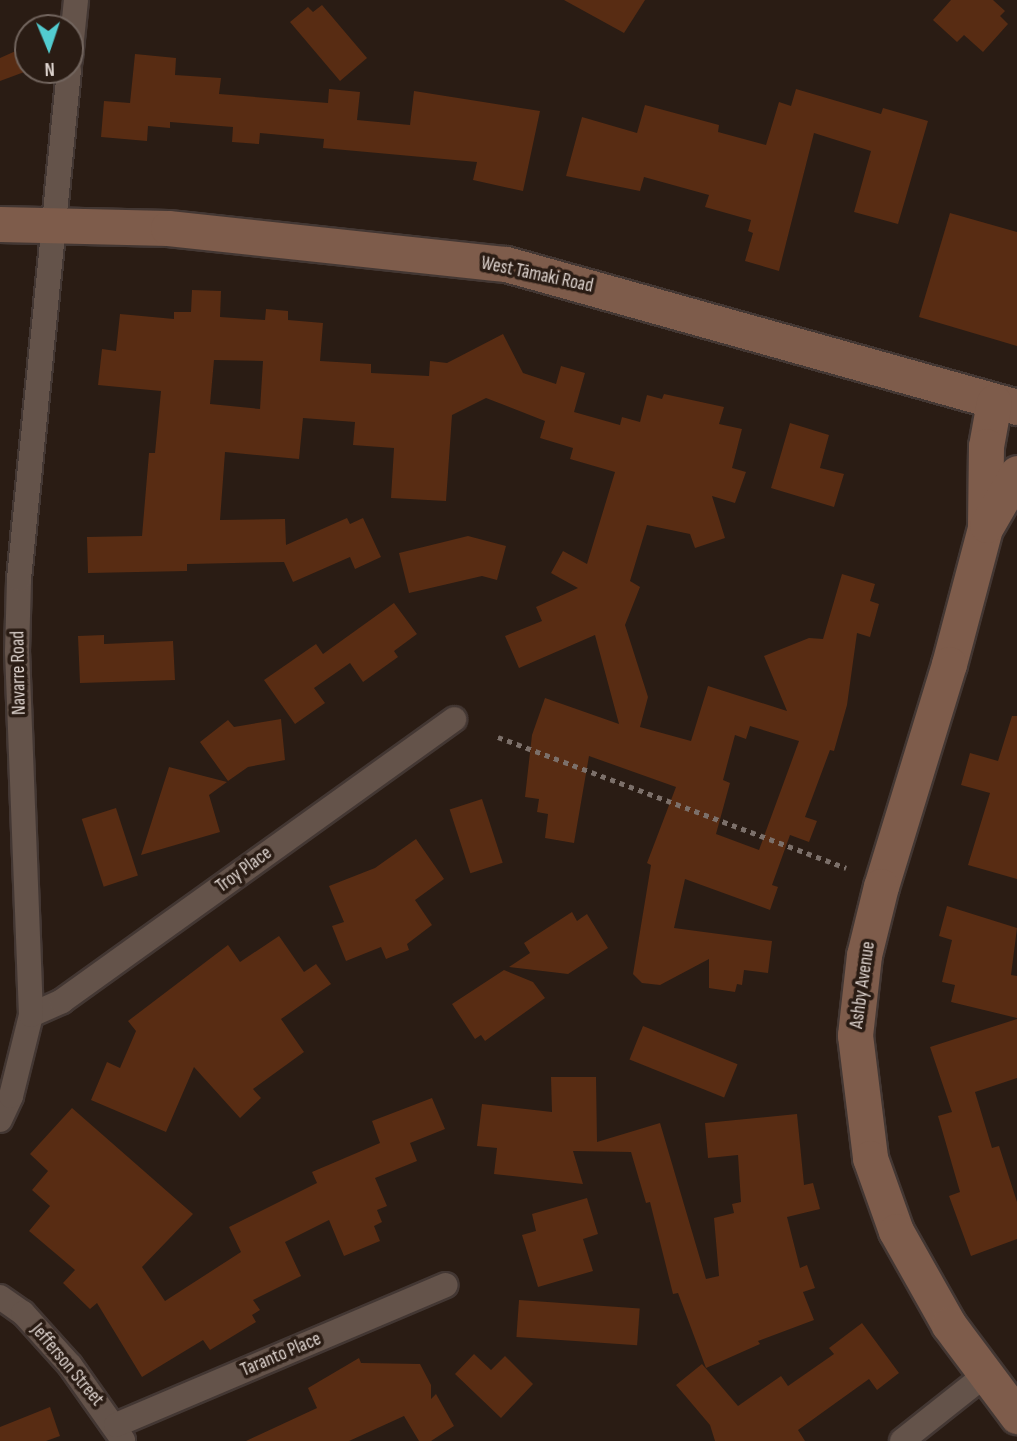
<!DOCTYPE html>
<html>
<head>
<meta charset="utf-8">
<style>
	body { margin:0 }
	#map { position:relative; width:1017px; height:1441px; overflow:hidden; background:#2a1c14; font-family:"Sofia Sans Condensed",sans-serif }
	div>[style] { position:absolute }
	.building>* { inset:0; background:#582c13; transform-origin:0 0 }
	.path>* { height:4.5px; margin-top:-2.25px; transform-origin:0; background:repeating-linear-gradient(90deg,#7c706a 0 5px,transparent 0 10px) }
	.roads { filter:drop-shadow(2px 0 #433733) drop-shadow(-2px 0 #433733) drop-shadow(0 2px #433733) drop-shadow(0 -2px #433733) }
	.street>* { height:24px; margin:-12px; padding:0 12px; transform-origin:12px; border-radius:12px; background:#64534a }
	.secondary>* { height:35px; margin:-17.5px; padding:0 17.5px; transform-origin:17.5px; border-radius:17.5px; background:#7e5c4b }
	span { translate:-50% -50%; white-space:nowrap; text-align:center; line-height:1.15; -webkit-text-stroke:7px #2a1c14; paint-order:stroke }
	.street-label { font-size:19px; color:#ddd3ce }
	.north { position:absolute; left:14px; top:14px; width:70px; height:70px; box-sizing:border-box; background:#2a1c14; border:2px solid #72655e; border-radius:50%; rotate:178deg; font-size:19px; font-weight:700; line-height:28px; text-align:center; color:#ddd3ce }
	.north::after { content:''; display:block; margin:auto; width:24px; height:32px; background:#52ccd0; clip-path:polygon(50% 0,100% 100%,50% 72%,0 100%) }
</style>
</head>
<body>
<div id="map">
	<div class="building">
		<i style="clip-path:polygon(564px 0,645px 0,624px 33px)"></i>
		<i style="clip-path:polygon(951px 0,993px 0,1005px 11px,1000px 16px,1008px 24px,983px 52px,964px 35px,957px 42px,933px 20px)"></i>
		<i style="clip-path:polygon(322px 5px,367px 58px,340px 81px,290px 22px,308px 7px,313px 12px)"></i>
		<i style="clip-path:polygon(18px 50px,27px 71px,0 81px,0 58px)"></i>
		<i style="clip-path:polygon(135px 54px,176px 58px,175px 75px,221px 78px,219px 94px,328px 103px,329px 89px,360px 92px,357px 120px,410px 125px,414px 91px,540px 111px,523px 191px,473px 180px,477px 162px,323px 148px,324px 139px,260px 133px,259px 144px,232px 142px,233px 127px,170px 122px,170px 128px,148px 126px,147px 141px,101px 137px,104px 101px,130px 103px)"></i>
		<i style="clip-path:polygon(796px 89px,881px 114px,883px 108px,928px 121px,898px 224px,854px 212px,871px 151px,814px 133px,779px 271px,745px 261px,753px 233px,748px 231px,751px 220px,705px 207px,709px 195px,644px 177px,640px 191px,566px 176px,582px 117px,637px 133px,645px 105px,719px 125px,718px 132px,766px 145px,779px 102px,791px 106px)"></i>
		<i style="clip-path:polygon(950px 213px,1017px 232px,1017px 346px,919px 317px)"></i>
		<i style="clip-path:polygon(evenodd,192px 290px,221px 291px,220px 317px,265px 320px,266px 309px,288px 311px,288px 320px,323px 323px,320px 361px,371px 364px,371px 373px,429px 376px,430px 361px,447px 363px,503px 334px,523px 373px,556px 384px,561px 366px,585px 373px,574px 412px,620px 425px,622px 417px,640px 422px,647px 395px,662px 399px,664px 394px,724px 407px,719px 424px,742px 429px,732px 468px,746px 472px,735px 503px,712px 496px,725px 538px,695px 548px,690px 534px,647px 525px,630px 581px,640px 587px,625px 625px,648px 697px,640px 727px,691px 741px,708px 686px,787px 711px,764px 656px,809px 638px,823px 639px,842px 574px,875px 584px,870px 601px,879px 604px,870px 637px,857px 633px,847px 705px,834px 751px,830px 750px,805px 817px,817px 821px,809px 842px,790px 835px,772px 885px,778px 887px,770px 910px,685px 879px,674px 928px,772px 941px,768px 973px,744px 970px,742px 985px,737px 984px,735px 992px,709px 988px,709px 959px,660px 985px,642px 983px,633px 974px,651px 865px,647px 863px,676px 787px,589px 756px,574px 843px,545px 838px,548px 814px,537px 812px,539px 799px,525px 797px,532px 735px,545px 698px,619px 724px,595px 635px,519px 668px,505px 636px,542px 621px,536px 607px,578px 588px,551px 573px,563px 551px,587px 564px,615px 472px,570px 459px,573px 448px,540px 438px,545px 421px,486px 398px,452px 415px,446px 501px,391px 498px,394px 448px,353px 445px,355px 422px,303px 418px,299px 459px,225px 452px,220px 520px,285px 519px,286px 545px,347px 518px,350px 524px,363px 518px,381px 557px,355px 569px,350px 557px,293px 582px,284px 562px,187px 564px,187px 571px,88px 573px,87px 537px,142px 536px,149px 453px,155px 453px,161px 391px,98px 385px,102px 349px,116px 351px,120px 314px,174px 319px,174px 312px,191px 312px,192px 290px,214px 360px,263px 361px,260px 409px,210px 404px,214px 360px,192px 290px,750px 726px,799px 741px,759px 850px,716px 834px,730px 783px,723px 780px,735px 735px,746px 739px,750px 726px)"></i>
		<i style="clip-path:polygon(790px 423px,829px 435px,820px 468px,844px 474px,834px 507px,771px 488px)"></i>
		<i style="clip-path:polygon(468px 536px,506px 546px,497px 580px,482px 576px,409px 593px,399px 553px)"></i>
		<i style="clip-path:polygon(394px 603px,417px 634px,394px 651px,398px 657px,363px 682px,350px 663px,314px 688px,325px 703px,295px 724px,264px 680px,316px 644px,323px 654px)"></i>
		<i style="clip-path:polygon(104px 635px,104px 644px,173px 641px,175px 680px,80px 683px,78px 636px)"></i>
		<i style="clip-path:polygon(1012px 716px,1017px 716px,1017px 879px,968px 865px,990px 793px,961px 785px,970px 753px,998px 761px)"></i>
		<i style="clip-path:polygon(281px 719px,285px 760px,248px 767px,228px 781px,200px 742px,228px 720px,234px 727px)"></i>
		<i style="clip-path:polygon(169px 767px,227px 782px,209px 795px,220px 832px,141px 855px)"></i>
		<i style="left:482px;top:799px;width:67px;height:34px;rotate:72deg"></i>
		<i style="left:116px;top:808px;width:71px;height:36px;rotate:72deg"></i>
		<i style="clip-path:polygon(416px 839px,444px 879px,415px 900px,432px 925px,407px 944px,409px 950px,386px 959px,381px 947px,346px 961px,332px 926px,344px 922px,329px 886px,375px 868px)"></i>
		<i style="clip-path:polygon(947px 906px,1017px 928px,1011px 975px,1017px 976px,1017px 1018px,951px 1002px,955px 985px,942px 982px,952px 940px,939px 936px)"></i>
		<i style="clip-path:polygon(572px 912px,577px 921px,587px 914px,608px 948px,568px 974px,509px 967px,530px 953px,524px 943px)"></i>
		<i style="clip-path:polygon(279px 936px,304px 972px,316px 964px,331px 984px,281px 1019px,304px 1052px,253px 1089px,261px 1098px,240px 1118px,194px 1067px,166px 1132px,91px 1100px,107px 1062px,120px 1068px,136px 1031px,128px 1021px,228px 945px,240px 962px)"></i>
		<i style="clip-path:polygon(504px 970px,533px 982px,545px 998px,485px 1041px,481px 1035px,475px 1039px,452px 1004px)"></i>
		<i style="clip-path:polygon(1017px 1019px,1017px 1078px,975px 1092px,992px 1148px,999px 1146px,1017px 1202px,1017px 1239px,971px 1256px,949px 1196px,960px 1192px,938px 1116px,952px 1112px,930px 1047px)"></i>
		<i style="left:643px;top:1026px;width:102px;height:36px;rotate:22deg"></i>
		<i style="clip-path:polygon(551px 1077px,596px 1077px,597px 1142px,660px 1123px,706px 1279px,719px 1276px,714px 1218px,734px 1213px,732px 1204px,741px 1202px,738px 1155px,708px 1158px,705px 1123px,797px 1114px,804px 1185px,813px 1183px,820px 1209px,787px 1217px,800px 1268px,807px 1265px,815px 1288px,803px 1292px,814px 1320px,758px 1341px,760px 1344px,706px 1368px,678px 1293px,673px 1294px,650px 1202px,646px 1203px,631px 1152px,573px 1151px,583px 1184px,494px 1174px,497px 1148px,477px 1146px,482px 1104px,552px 1112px)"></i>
		<i style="clip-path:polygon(432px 1098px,445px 1129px,410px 1143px,417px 1161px,375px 1178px,387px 1206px,377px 1210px,382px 1222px,374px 1226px,380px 1241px,344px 1256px,329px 1220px,285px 1242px,301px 1276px,253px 1300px,260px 1310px,252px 1315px,256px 1322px,210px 1350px,203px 1340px,142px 1377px,97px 1303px,90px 1309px,63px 1283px,75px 1270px,29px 1231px,50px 1206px,32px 1190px,48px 1171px,30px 1154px,72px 1108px,193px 1214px,142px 1267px,165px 1301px,241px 1252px,229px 1227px,317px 1183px,312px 1172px,380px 1143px,372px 1121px)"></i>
		<i style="clip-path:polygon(587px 1198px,598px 1234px,583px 1239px,593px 1271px,538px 1287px,522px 1235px,536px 1231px,532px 1214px)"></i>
		<i style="left:519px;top:1300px;width:121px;height:37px;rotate:4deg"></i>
		<i style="clip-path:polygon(862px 1323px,899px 1373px,877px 1390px,869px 1379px,798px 1430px,805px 1441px,715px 1441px,710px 1425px,676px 1385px,702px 1364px,738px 1406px,781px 1376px,788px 1386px,834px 1354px,829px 1348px)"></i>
		<i style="clip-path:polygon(474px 1354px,491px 1370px,505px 1356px,533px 1384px,501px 1418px,455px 1374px)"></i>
		<i style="clip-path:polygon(359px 1358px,361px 1363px,420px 1364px,431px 1385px,431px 1399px,436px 1394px,454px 1426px,431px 1441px,419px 1441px,404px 1416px,349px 1441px,246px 1441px,317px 1408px,308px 1388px)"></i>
		<i style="clip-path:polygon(50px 1407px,60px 1436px,46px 1441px,0 1441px,0 1427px)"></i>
	</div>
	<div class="path">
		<i style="left:498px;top:737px;width:372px;rotate:20.6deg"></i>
	</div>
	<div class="roads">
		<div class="street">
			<i style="left:70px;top:59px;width:59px;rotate:-84.2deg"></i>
			<i style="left:31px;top:1015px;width:34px;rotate:-24deg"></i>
			<i style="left:62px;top:1001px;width:483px;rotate:-35.7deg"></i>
			<i style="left:0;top:1120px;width:26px;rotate:-65deg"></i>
			<i style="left:11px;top:1096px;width:83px;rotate:-76.1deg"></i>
			<i style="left:31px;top:1015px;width:363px;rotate:-92.2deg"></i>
			<i style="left:17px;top:652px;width:73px;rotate:-88.4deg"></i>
			<i style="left:19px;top:579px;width:511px;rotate:-84.39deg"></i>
			<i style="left:0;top:1297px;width:28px;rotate:35deg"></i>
			<i style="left:23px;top:1313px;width:70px;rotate:47.9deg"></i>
			<i style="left:70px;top:1365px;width:92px;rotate:54.8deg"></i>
			<i style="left:116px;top:1425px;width:358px;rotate:-23deg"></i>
			<i style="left:902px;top:1441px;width:106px;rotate:-38.5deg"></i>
		</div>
		<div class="secondary">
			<i style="left:0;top:224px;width:168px;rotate:1.4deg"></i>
			<i style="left:168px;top:228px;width:340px;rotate:6.1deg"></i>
			<i style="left:506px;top:264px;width:531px;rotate:15.63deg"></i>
			<i style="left:994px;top:402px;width:45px;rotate:100.3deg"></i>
			<i style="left:986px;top:446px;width:82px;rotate:90.7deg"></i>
			<i style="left:985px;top:528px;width:141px;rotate:104.8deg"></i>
			<i style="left:949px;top:664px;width:232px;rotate:107deg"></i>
			<i style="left:881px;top:886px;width:71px;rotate:103.8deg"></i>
			<i style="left:864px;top:955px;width:81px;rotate:96.4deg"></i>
			<i style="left:855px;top:1035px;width:124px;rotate:83deg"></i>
			<i style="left:870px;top:1158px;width:77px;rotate:70.4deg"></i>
			<i style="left:896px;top:1231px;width:108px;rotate:60.6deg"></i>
			<i style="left:949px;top:1325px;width:114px;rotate:53.2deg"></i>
			<i style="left:987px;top:525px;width:60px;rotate:-60deg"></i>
		</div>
	</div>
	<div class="street-label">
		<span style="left:537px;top:275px;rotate:12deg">West Tāmaki Road</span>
		<span style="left:19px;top:673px;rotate:-91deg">Navarre Road</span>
		<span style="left:244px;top:870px;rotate:-36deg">Troy Place</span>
		<span style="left:863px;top:985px;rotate:-82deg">Ashby Avenue</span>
		<span style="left:281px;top:1355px;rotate:-23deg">Taranto Place</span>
		<span style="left:67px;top:1365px;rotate:50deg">Jefferson Street</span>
	</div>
	<div class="north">N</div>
</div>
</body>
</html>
